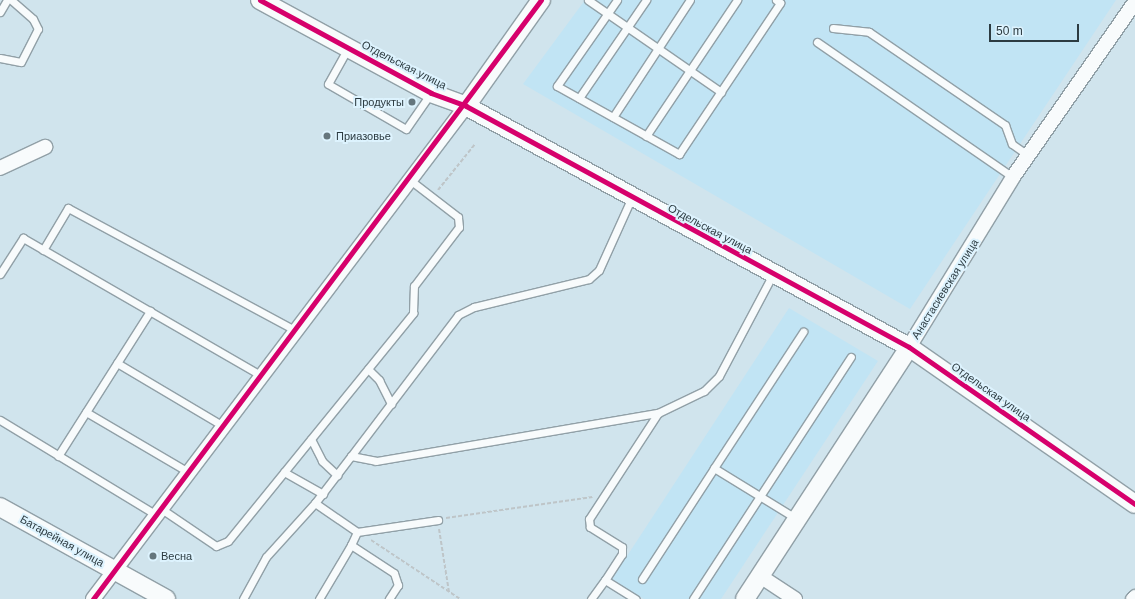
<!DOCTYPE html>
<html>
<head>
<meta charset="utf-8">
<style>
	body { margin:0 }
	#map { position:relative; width:1135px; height:599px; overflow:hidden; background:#d0e4ed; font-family:Helvetica,sans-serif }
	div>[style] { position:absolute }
	.built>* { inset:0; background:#c1e4f4 }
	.path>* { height:2px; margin-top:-1px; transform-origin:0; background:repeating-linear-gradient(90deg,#bec5c8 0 4px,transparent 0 6px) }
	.roads { filter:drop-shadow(1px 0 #91a0a7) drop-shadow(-1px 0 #91a0a7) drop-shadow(0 1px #91a0a7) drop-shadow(0 -1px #91a0a7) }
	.service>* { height:7px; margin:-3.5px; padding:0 3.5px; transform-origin:3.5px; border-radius:3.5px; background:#f8fbfc }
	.minor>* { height:14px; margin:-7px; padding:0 7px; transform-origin:7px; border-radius:7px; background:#f8fbfc }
	.tertiary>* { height:18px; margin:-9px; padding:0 9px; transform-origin:9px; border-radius:9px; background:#f8fbfc }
	.cycleway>* { height:5px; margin:-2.5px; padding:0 2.5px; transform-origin:2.5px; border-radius:2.5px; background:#d6006c }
	.dots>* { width:11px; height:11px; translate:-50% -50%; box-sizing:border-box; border:2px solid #ddf3fe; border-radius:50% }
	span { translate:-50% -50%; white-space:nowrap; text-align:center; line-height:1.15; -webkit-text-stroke:4px #ddf3fe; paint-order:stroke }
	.street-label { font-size:11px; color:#2c3b41 }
	.poi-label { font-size:11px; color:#2c3b41 }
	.right { translate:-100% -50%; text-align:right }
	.left { translate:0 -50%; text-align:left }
	.scale { position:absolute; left:989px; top:24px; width:90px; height:18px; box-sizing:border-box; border:2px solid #2c3b41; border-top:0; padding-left:5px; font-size:12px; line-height:14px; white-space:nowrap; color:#2c3b41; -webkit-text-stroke:3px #ddf3fe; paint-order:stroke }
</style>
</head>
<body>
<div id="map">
	<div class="built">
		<i style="clip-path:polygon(585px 0,1116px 0,910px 309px,523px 84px)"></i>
		<i style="clip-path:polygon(789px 308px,878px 361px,721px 599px,644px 599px,612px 579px)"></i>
	</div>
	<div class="path">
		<i style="left:438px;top:190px;width:59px;rotate:-51.2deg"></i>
		<i style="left:446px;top:518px;width:148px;rotate:-8.2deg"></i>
		<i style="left:439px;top:529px;width:64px;rotate:81deg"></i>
		<i style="left:371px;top:540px;width:107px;rotate:33.5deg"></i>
	</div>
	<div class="roads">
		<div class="service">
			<i style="left:588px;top:0;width:162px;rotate:34.7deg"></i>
			<i style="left:617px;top:0;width:105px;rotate:124.9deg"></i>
			<i style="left:557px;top:86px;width:140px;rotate:29.1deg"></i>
			<i style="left:679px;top:154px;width:182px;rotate:-56.2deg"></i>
			<i style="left:780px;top:3px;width:5px;rotate:-143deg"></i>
			<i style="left:0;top:12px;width:14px;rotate:-60deg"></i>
			<i style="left:833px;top:28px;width:36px;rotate:6deg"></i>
			<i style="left:869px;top:32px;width:165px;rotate:34.4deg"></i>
			<i style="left:1005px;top:125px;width:20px;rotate:70deg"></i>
			<i style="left:1012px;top:144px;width:19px;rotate:35deg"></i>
			<i style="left:817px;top:42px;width:238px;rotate:34.6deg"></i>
			<i style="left:348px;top:48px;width:41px;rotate:119.1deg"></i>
			<i style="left:328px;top:84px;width:90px;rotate:30deg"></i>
			<i style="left:406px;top:129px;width:44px;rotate:-55.2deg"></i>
			<i style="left:0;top:58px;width:21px;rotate:11deg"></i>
			<i style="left:21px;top:62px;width:37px;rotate:-63deg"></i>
			<i style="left:38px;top:29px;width:11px;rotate:-117deg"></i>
			<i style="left:33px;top:19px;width:29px;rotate:-139deg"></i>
			<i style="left:579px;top:98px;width:119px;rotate:-55.6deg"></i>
			<i style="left:613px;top:117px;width:140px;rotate:-56.7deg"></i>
			<i style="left:646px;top:136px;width:164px;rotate:-56.2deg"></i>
			<i style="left:43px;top:250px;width:49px;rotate:-59.2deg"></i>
			<i style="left:68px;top:208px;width:259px;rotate:28.3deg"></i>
			<i style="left:0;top:274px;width:43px;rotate:-57.4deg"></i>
			<i style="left:23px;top:238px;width:276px;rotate:30deg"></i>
			<i style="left:117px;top:363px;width:126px;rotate:30.7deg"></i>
			<i style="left:368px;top:369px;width:16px;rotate:45deg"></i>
			<i style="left:379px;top:380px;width:27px;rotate:63deg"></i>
			<i style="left:86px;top:412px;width:121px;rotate:30.4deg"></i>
			<i style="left:0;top:420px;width:185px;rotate:31.3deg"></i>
			<i style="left:311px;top:439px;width:25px;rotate:63deg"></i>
			<i style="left:322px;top:461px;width:21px;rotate:43deg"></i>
			<i style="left:58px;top:456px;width:172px;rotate:-57.6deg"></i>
			<i style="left:351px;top:456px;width:177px;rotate:-52.8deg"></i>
			<i style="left:458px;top:315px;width:18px;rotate:-27deg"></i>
			<i style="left:474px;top:307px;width:118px;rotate:-13.7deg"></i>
			<i style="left:589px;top:279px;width:13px;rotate:-42deg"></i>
			<i style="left:599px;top:270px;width:78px;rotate:-65.7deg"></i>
			<i style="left:714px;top:468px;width:163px;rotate:-56.8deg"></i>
			<i style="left:284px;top:472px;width:45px;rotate:29.4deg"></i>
			<i style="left:315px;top:503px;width:59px;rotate:-52.5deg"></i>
			<i style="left:351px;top:456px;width:25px;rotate:11deg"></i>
			<i style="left:376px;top:461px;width:286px;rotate:-9.7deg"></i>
			<i style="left:163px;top:510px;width:64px;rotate:34.2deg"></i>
			<i style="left:216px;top:546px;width:13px;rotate:-23deg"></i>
			<i style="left:228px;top:541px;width:294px;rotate:-50.9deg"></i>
			<i style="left:413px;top:313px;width:27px;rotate:-88deg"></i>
			<i style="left:414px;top:286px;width:74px;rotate:-52.7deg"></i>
			<i style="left:459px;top:227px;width:10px;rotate:-96deg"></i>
			<i style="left:458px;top:217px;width:61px;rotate:-142.4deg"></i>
			<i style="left:357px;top:532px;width:82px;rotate:-8.4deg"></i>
			<i style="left:642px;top:579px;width:132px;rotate:-57deg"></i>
			<i style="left:714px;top:468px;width:97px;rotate:31.6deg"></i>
			<i style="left:605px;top:580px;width:31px;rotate:-57deg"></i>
			<i style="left:622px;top:554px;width:7px;rotate:-90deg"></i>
			<i style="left:622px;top:547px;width:38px;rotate:-148deg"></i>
			<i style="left:590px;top:527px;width:8px;rotate:-97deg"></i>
			<i style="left:589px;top:519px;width:126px;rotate:-56.9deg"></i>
			<i style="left:658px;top:413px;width:51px;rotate:-25.6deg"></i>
			<i style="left:704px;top:391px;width:21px;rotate:-45deg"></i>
			<i style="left:719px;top:376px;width:115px;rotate:-62.1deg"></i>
			<i style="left:243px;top:599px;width:48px;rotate:-61.3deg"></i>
			<i style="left:266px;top:557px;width:73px;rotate:-47.8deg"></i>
			<i style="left:315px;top:503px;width:51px;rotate:34.6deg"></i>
			<i style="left:357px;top:532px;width:14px;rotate:115deg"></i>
			<i style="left:351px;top:545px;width:51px;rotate:33.1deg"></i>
			<i style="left:394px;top:573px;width:13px;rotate:72deg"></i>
			<i style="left:398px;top:585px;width:17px;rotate:123deg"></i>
			<i style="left:319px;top:599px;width:63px;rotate:-59.3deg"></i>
			<i style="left:591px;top:599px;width:24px;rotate:-54deg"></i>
			<i style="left:605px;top:580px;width:36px;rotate:32deg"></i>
			<i style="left:693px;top:599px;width:289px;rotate:-56.9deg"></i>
		</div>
		<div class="minor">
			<i style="left:0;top:168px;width:50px;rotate:-25deg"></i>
			<i style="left:909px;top:347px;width:199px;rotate:-58.5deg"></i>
			<i style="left:1013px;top:177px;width:213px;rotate:-55.1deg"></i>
			<i style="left:760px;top:576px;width:42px;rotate:33.3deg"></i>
			<i style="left:93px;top:599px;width:618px;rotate:-52.89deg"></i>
			<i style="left:1133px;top:599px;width:3px;rotate:-45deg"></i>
		</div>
		<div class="tertiary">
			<i style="left:260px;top:0;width:195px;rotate:28.5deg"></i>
			<i style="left:431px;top:93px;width:37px;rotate:20deg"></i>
			<i style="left:466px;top:106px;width:504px;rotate:28.55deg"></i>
			<i style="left:909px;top:347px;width:275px;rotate:34.8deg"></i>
			<i style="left:466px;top:106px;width:130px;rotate:-54.7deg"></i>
			<i style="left:0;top:507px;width:190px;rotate:29deg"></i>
			<i style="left:745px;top:599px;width:301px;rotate:-56.9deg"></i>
		</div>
	</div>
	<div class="cycleway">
		<i style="left:260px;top:0;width:195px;rotate:28.5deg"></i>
		<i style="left:431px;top:93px;width:37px;rotate:20deg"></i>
		<i style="left:466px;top:106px;width:504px;rotate:28.55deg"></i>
		<i style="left:909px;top:347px;width:275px;rotate:34.8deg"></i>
		<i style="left:93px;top:599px;width:748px;rotate:-53.21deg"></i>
	</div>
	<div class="dots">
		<i style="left:412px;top:102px;background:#65767d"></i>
		<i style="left:327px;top:136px;background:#65767d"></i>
		<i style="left:153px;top:556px;background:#65767d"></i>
	</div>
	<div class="street-label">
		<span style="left:404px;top:65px;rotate:27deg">Отдельская улица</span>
		<span style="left:710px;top:229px;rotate:28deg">Отдельская улица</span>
		<span style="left:945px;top:289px;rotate:-58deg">Анастасиевская улица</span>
		<span style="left:991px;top:392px;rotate:35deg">Отдельская улица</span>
		<span style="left:62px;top:541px;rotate:29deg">Батарейная улица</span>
	</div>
	<div class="poi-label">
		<span class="right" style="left:404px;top:102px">Продукты</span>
		<span class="left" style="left:336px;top:136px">Приазовье</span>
		<span class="left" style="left:161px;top:556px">Весна</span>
	</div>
	<div class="scale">50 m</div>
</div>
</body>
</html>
